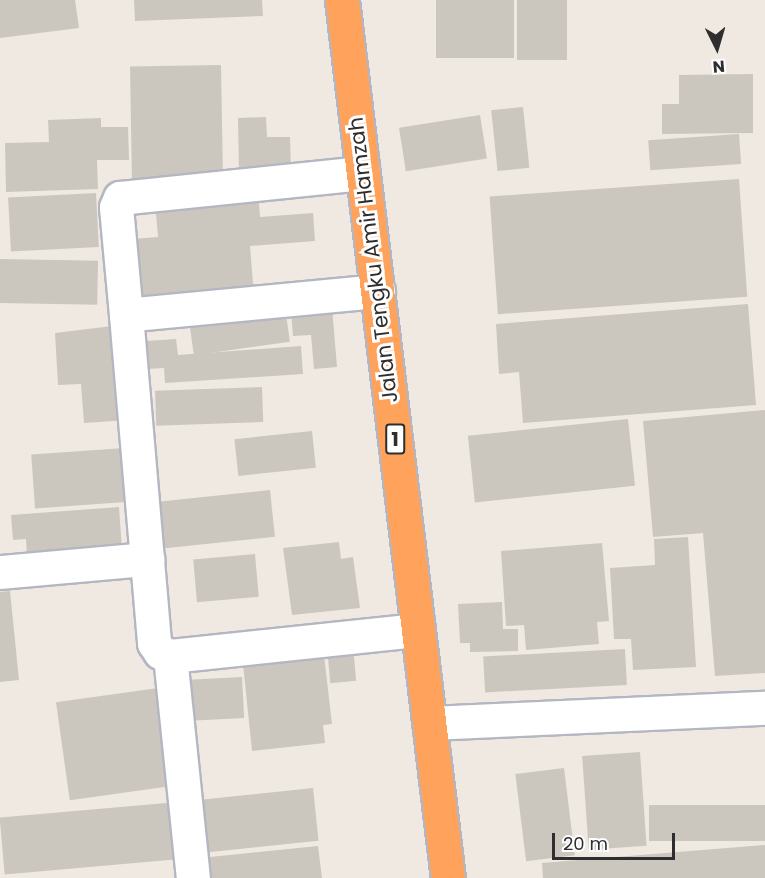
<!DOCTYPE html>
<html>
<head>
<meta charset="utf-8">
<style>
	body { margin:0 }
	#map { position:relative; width:765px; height:878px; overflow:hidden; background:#efe9e1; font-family:Poppins,sans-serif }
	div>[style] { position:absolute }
	.building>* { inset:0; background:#cbc7bf; transform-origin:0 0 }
	.roads { filter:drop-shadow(2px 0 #b4b7c1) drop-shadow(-2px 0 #b4b7c1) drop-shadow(0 2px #b4b7c1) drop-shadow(0 -2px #b4b7c1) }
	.street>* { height:33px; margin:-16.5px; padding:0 16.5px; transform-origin:16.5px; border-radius:16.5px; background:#fff }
	.highway>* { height:33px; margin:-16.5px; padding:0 16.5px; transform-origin:16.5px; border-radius:16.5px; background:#ffa35c }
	span { translate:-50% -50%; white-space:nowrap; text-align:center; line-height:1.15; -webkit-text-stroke:6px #fff; paint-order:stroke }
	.shield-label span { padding:2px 4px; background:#fff; border:2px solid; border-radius:4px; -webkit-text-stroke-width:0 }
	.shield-label { font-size:20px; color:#2e2e2e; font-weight:700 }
	.street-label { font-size:21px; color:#2e2e2e }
	.north { position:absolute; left:687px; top:18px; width:60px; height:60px; -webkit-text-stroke:4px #fff; paint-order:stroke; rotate:175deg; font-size:16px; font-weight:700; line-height:24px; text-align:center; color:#2e2e2e }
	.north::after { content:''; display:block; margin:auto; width:21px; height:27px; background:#2e2e2e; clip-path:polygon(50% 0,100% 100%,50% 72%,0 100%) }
	.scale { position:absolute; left:552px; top:833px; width:123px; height:27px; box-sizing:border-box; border:3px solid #2e2e2e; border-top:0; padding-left:8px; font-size:18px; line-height:21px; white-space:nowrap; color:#2e2e2e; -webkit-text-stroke:4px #fff; paint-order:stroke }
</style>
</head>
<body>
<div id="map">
	<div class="building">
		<i style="clip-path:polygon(0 0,75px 0,79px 28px,0 38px)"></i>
		<i style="clip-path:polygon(134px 0,262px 0,263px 16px,135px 21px)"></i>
		<i style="left:436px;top:0;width:78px;height:58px"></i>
		<i style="left:517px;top:0;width:50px;height:60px"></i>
		<i style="left:221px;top:65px;width:118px;height:91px;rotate:89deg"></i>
		<i style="clip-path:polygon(753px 74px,753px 133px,662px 134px,662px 104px,679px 104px,679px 75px)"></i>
		<i style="left:523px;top:107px;width:61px;height:32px;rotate:84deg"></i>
		<i style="left:480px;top:115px;width:44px;height:82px;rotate:81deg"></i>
		<i style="clip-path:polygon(266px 117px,267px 137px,290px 137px,291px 171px,239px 172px,238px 118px)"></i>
		<i style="clip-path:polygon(101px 118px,101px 127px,128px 127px,129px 160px,97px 160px,98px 189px,6px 192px,5px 143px,49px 142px,48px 120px)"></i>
		<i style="left:739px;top:134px;width:30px;height:91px;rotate:86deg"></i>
		<i style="left:739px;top:179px;width:118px;height:250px;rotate:86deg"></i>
		<i style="clip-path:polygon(258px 190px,260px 217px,313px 213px,315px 241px,250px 246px,254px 296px,136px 305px,131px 239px,158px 237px,155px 202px)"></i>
		<i style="left:96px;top:193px;width:54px;height:88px;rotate:87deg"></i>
		<i style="left:0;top:259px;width:98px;height:44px;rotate:1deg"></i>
		<i style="clip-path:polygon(748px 304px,756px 405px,523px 423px,519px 372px,499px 374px,496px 324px)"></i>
		<i style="clip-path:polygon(332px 307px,337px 367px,314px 369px,311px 335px,293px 336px,291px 311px)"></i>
		<i style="left:286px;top:314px;width:28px;height:97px;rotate:82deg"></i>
		<i style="clip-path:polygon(112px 326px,128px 420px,84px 423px,81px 384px,58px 385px,55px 333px)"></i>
		<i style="clip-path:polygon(176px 339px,178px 355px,301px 346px,303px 374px,165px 383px,164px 368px,147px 369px,146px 341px)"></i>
		<i style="left:262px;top:387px;width:35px;height:107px;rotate:88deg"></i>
		<i style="clip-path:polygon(765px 410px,765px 673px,715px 676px,703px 533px,653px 537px,643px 421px)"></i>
		<i style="left:628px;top:419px;width:67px;height:161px;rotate:84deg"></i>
		<i style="left:312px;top:431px;width:37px;height:78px;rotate:84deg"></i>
		<i style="left:125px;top:448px;width:54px;height:94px;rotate:86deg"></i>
		<i style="left:270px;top:490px;width:47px;height:120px;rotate:84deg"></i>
		<i style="clip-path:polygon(119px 507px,122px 549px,27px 556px,26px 539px,13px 540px,11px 515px)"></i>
		<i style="clip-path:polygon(688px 537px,696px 667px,633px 670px,631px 639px,614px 639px,610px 568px,655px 565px,654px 539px)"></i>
		<i style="clip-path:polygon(339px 542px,341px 559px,353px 557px,360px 608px,292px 615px,283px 548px)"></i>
		<i style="clip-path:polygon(602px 543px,609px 621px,597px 622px,599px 644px,526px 650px,524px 625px,506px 626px,501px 551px)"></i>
		<i style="left:255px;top:554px;width:43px;height:62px;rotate:85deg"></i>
		<i style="clip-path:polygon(10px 591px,19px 680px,0 682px,0 592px)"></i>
		<i style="clip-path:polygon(502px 602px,503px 629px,518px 629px,518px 651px,470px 652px,470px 643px,460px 643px,458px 604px)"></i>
		<i style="left:353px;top:645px;width:36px;height:26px;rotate:85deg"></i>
		<i style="left:625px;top:649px;width:36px;height:142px;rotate:87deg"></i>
		<i style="clip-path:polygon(324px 655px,332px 724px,323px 725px,325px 743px,252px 751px,243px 664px)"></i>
		<i style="left:242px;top:677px;width:41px;height:59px;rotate:87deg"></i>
		<i style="left:158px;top:688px;width:99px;height:103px;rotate:82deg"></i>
		<i style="left:640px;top:752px;width:94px;height:58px;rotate:86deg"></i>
		<i style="left:564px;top:768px;width:88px;height:49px;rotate:83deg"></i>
		<i style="left:313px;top:788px;width:53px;height:118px;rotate:84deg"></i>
		<i style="left:178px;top:802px;width:57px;height:179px;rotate:85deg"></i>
		<i style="left:765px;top:805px;width:36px;height:116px;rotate:90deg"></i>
		<i style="clip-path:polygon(765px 845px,765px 878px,543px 878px,542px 863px)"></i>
		<i style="clip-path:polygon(318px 846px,322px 878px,202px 878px,200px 858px)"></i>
	</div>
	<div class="roads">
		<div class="street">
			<i style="left:378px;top:291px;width:253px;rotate:174.6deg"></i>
			<i style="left:126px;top:315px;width:329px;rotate:85.1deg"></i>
			<i style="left:154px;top:643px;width:11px;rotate:56deg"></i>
			<i style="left:160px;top:652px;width:11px;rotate:22deg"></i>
			<i style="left:170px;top:656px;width:247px;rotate:-6deg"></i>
			<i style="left:126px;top:315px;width:108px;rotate:-95.3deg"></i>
			<i style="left:116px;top:207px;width:10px;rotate:-66deg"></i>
			<i style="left:120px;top:198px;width:244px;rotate:-5.9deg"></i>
			<i style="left:0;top:572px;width:148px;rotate:-5.1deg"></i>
			<i style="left:170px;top:656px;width:223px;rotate:84.1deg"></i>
			<i style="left:430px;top:723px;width:335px;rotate:-2.6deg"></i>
		</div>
		<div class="highway">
			<i style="left:342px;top:0;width:884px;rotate:83.12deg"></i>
		</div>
	</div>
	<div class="shield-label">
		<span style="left:395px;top:439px">1</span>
	</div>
	<div class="street-label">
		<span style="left:373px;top:260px;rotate:-97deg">Jalan Tengku Amir Hamzah</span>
	</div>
	<div class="north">N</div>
	<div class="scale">20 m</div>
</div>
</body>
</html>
